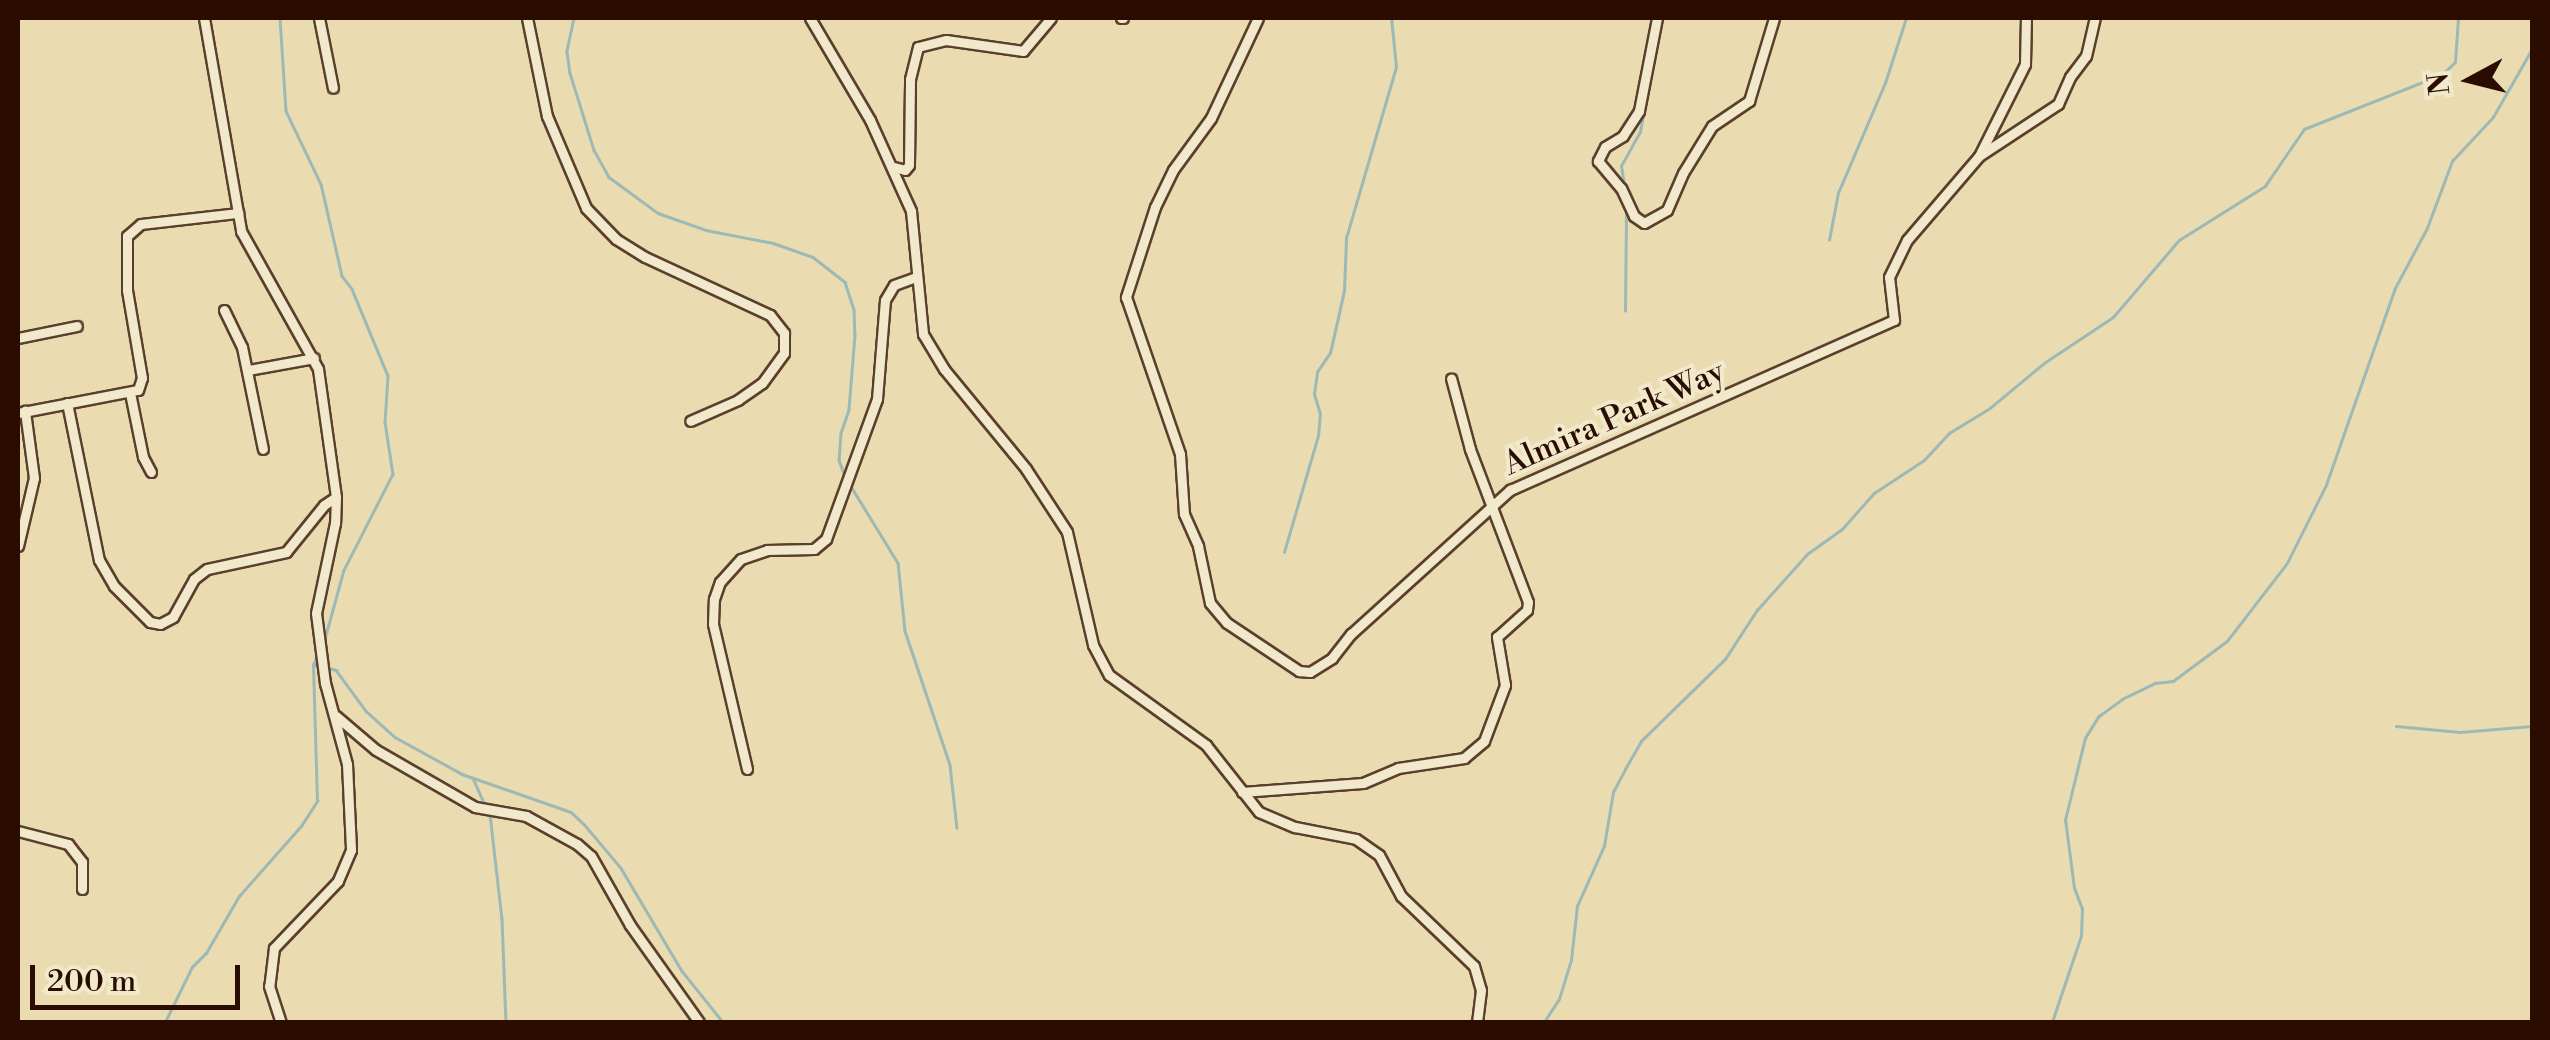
<!DOCTYPE html>
<html>
<head>
<meta charset="utf-8">
<style>
	body { margin:0 }
	#map { position:relative; width:2550px; height:1040px; overflow:hidden; background:#ebdbb0; font-family:"Libre Bodoni",serif }
	div>[style] { position:absolute }
	.stream>* { height:2.5px; margin:-1.25px; padding:0 1.25px; transform-origin:1.25px; border-radius:1.25px; background:#9cb9b5 }
	.roads { filter:drop-shadow(2px 0 #5a402c) drop-shadow(-2px 0 #5a402c) drop-shadow(0 2px #5a402c) drop-shadow(0 -2px #5a402c) }
	.street>* { height:9px; margin:-4.5px; padding:0 4.5px; transform-origin:4.5px; border-radius:4.5px; background:#f2e8cc }
	span { translate:-50% -50%; white-space:nowrap; text-align:center; line-height:1.15; -webkit-text-stroke:8px #f2e8cc; paint-order:stroke }
	.street-label { font-size:32px; color:#2a0c00 }
	.frame { position:absolute; inset:0; border:20px solid #2a0c00; pointer-events:none }
	.north { position:absolute; left:2420px; top:30px; width:100px; height:100px; -webkit-text-stroke:8px #f2e8cc; paint-order:stroke; rotate:263deg; font-size:28px; font-weight:700; line-height:40px; text-align:center; color:#2a0c00 }
	.north::after { content:''; display:block; margin:auto; width:35px; height:45px; background:#2a0c00; clip-path:polygon(50% 0,100% 100%,50% 72%,0 100%) }
	.scale { position:absolute; left:30px; top:965px; width:210px; height:45px; box-sizing:border-box; border:5px solid #2a0c00; border-top:0; padding-left:12px; font-size:30px; line-height:35px; white-space:nowrap; color:#2a0c00; -webkit-text-stroke:8px #f2e8cc; paint-order:stroke }
</style>
</head>
<body>
<div id="map">
	<div class="stream">
		<i style="left:280px;top:18px;width:93px;rotate:86.3deg"></i>
		<i style="left:286px;top:111px;width:81px;rotate:64.4deg"></i>
		<i style="left:321px;top:184px;width:94px;rotate:77.1deg"></i>
		<i style="left:342px;top:276px;width:16px;rotate:52deg"></i>
		<i style="left:352px;top:289px;width:94px;rotate:67.5deg"></i>
		<i style="left:388px;top:376px;width:46px;rotate:93.7deg"></i>
		<i style="left:385px;top:422px;width:53px;rotate:81.3deg"></i>
		<i style="left:393px;top:474px;width:108px;rotate:117deg"></i>
		<i style="left:344px;top:570px;width:76px;rotate:105.3deg"></i>
		<i style="left:574px;top:18px;width:35px;rotate:102deg"></i>
		<i style="left:567px;top:52px;width:21px;rotate:82deg"></i>
		<i style="left:570px;top:73px;width:81px;rotate:72.7deg"></i>
		<i style="left:594px;top:150px;width:31px;rotate:61deg"></i>
		<i style="left:609px;top:177px;width:61px;rotate:36.3deg"></i>
		<i style="left:658px;top:213px;width:51px;rotate:19.5deg"></i>
		<i style="left:706px;top:230px;width:68px;rotate:11deg"></i>
		<i style="left:773px;top:243px;width:42px;rotate:19.3deg"></i>
		<i style="left:813px;top:257px;width:41px;rotate:38deg"></i>
		<i style="left:845px;top:282px;width:29px;rotate:72deg"></i>
		<i style="left:854px;top:310px;width:25px;rotate:88deg"></i>
		<i style="left:855px;top:335px;width:75px;rotate:94.6deg"></i>
		<i style="left:849px;top:410px;width:24px;rotate:109deg"></i>
		<i style="left:841px;top:433px;width:27px;rotate:94deg"></i>
		<i style="left:839px;top:460px;width:17px;rotate:69deg"></i>
		<i style="left:1654px;top:57px;width:40px;rotate:-78deg"></i>
		<i style="left:1624px;top:185px;width:19px;rotate:-99deg"></i>
		<i style="left:1621px;top:166px;width:39px;rotate:-61deg"></i>
		<i style="left:1640px;top:132px;width:34px;rotate:-80deg"></i>
		<i style="left:1829px;top:240px;width:48px;rotate:-79.2deg"></i>
		<i style="left:1838px;top:193px;width:120px;rotate:-66.9deg"></i>
		<i style="left:1885px;top:83px;width:68px;rotate:-72.1deg"></i>
		<i style="left:1625px;top:311px;width:103px;rotate:-89.4deg"></i>
		<i style="left:849px;top:483px;width:94px;rotate:58.5deg"></i>
		<i style="left:898px;top:563px;width:68px;rotate:84.1deg"></i>
		<i style="left:905px;top:631px;width:141px;rotate:71.4deg"></i>
		<i style="left:950px;top:765px;width:63px;rotate:83.7deg"></i>
		<i style="left:1284px;top:552px;width:121px;rotate:-73.7deg"></i>
		<i style="left:1318px;top:436px;width:22px;rotate:-85deg"></i>
		<i style="left:1320px;top:414px;width:21px;rotate:-107deg"></i>
		<i style="left:1314px;top:394px;width:22px;rotate:-82deg"></i>
		<i style="left:1317px;top:372px;width:23px;rotate:-56deg"></i>
		<i style="left:1330px;top:353px;width:64px;rotate:-77.3deg"></i>
		<i style="left:1344px;top:291px;width:53px;rotate:-87.8deg"></i>
		<i style="left:1346px;top:238px;width:178px;rotate:-73.7deg"></i>
		<i style="left:1396px;top:67px;width:49px;rotate:-95.8deg"></i>
		<i style="left:315px;top:665px;width:22px;rotate:13deg"></i>
		<i style="left:336px;top:670px;width:51px;rotate:53.8deg"></i>
		<i style="left:366px;top:711px;width:39px;rotate:42deg"></i>
		<i style="left:395px;top:737px;width:77px;rotate:28.9deg"></i>
		<i style="left:462px;top:774px;width:115px;rotate:19.2deg"></i>
		<i style="left:571px;top:812px;width:18px;rotate:43deg"></i>
		<i style="left:584px;top:824px;width:57px;rotate:49.9deg"></i>
		<i style="left:621px;top:868px;width:120px;rotate:59.4deg"></i>
		<i style="left:682px;top:971px;width:65px;rotate:51.2deg"></i>
		<i style="left:2396px;top:726px;width:64px;rotate:5.4deg"></i>
		<i style="left:2460px;top:732px;width:72px;rotate:-4.8deg"></i>
		<i style="left:473px;top:778px;width:32px;rotate:66deg"></i>
		<i style="left:490px;top:814px;width:106px;rotate:83.5deg"></i>
		<i style="left:502px;top:919px;width:103px;rotate:87.8deg"></i>
		<i style="left:165px;top:1022px;width:61px;rotate:-63.9deg"></i>
		<i style="left:192px;top:967px;width:20px;rotate:-45deg"></i>
		<i style="left:206px;top:953px;width:66px;rotate:-59.9deg"></i>
		<i style="left:239px;top:896px;width:94px;rotate:-48.5deg"></i>
		<i style="left:301px;top:826px;width:30px;rotate:-57deg"></i>
		<i style="left:317px;top:801px;width:136px;rotate:-91.7deg"></i>
		<i style="left:313px;top:665px;width:12px;rotate:-66deg"></i>
		<i style="left:1544px;top:1022px;width:27px;rotate:-57deg"></i>
		<i style="left:1559px;top:999px;width:41px;rotate:-72.9deg"></i>
		<i style="left:1571px;top:960px;width:54px;rotate:-83.7deg"></i>
		<i style="left:1577px;top:906px;width:66px;rotate:-65.8deg"></i>
		<i style="left:1604px;top:846px;width:55px;rotate:-80.5deg"></i>
		<i style="left:1613px;top:792px;width:26px;rotate:-62deg"></i>
		<i style="left:1625px;top:769px;width:32px;rotate:-60deg"></i>
		<i style="left:1641px;top:741px;width:117px;rotate:-44.3deg"></i>
		<i style="left:1725px;top:659px;width:59px;rotate:-56.9deg"></i>
		<i style="left:1757px;top:610px;width:75px;rotate:-48.2deg"></i>
		<i style="left:1807px;top:554px;width:43px;rotate:-35.5deg"></i>
		<i style="left:1842px;top:529px;width:48px;rotate:-48.4deg"></i>
		<i style="left:1874px;top:493px;width:60px;rotate:-33.4deg"></i>
		<i style="left:1924px;top:460px;width:37px;rotate:-47deg"></i>
		<i style="left:1949px;top:433px;width:48px;rotate:-31.4deg"></i>
		<i style="left:1990px;top:408px;width:70px;rotate:-39.8deg"></i>
		<i style="left:2044px;top:363px;width:83px;rotate:-33.7deg"></i>
		<i style="left:2113px;top:317px;width:101px;rotate:-49.4deg"></i>
		<i style="left:2179px;top:240px;width:102px;rotate:-32.1deg"></i>
		<i style="left:2265px;top:186px;width:69px;rotate:-55.6deg"></i>
		<i style="left:2304px;top:129px;width:149px;rotate:-21.6deg"></i>
		<i style="left:2443px;top:74px;width:17px;rotate:-45deg"></i>
		<i style="left:2455px;top:62px;width:44px;rotate:-86.1deg"></i>
		<i style="left:2052px;top:1022px;width:91px;rotate:-71.4deg"></i>
		<i style="left:2081px;top:936px;width:27px;rotate:-88deg"></i>
		<i style="left:2082px;top:909px;width:22px;rotate:-111deg"></i>
		<i style="left:2074px;top:888px;width:69px;rotate:-97.5deg"></i>
		<i style="left:2065px;top:820px;width:84px;rotate:-76.3deg"></i>
		<i style="left:2085px;top:738px;width:26px;rotate:-58deg"></i>
		<i style="left:2099px;top:716px;width:29px;rotate:-36deg"></i>
		<i style="left:2122px;top:699px;width:37px;rotate:-26deg"></i>
		<i style="left:2155px;top:683px;width:18px;rotate:-6deg"></i>
		<i style="left:2173px;top:681px;width:67px;rotate:-36.5deg"></i>
		<i style="left:2227px;top:641px;width:98px;rotate:-52.4deg"></i>
		<i style="left:2287px;top:563px;width:87px;rotate:-63.4deg"></i>
		<i style="left:2326px;top:485px;width:209px;rotate:-70.7deg"></i>
		<i style="left:2395px;top:288px;width:68px;rotate:-61.9deg"></i>
		<i style="left:2427px;top:228px;width:72px;rotate:-69.5deg"></i>
		<i style="left:2452px;top:161px;width:60px;rotate:-47deg"></i>
		<i style="left:2493px;top:117px;width:78px;rotate:-60.2deg"></i>
	</div>
	<div class="roads">
		<div class="street">
			<i style="left:204px;top:18px;width:216px;rotate:80.1deg"></i>
			<i style="left:241px;top:231px;width:158px;rotate:60.8deg"></i>
			<i style="left:318px;top:369px;width:129px;rotate:82deg"></i>
			<i style="left:336px;top:497px;width:26px;rotate:92deg"></i>
			<i style="left:335px;top:523px;width:92px;rotate:101.9deg"></i>
			<i style="left:316px;top:613px;width:71px;rotate:82.7deg"></i>
			<i style="left:325px;top:683px;width:84px;rotate:74.8deg"></i>
			<i style="left:347px;top:764px;width:86px;rotate:87.3deg"></i>
			<i style="left:351px;top:850px;width:34px;rotate:113deg"></i>
			<i style="left:338px;top:881px;width:93px;rotate:133.7deg"></i>
			<i style="left:274px;top:948px;width:38px;rotate:97deg"></i>
			<i style="left:269px;top:986px;width:38px;rotate:72deg"></i>
			<i style="left:319px;top:18px;width:71px;rotate:78.7deg"></i>
			<i style="left:527px;top:18px;width:100px;rotate:78.5deg"></i>
			<i style="left:547px;top:116px;width:100px;rotate:67deg"></i>
			<i style="left:586px;top:208px;width:43px;rotate:45.9deg"></i>
			<i style="left:616px;top:239px;width:34px;rotate:32deg"></i>
			<i style="left:645px;top:257px;width:138px;rotate:24.9deg"></i>
			<i style="left:770px;top:315px;width:23px;rotate:52deg"></i>
			<i style="left:784px;top:333px;width:20px;rotate:90deg"></i>
			<i style="left:784px;top:353px;width:37px;rotate:126deg"></i>
			<i style="left:762px;top:383px;width:29px;rotate:145deg"></i>
			<i style="left:738px;top:400px;width:52px;rotate:156.4deg"></i>
			<i style="left:810px;top:18px;width:118px;rotate:59.5deg"></i>
			<i style="left:870px;top:120px;width:100px;rotate:65.7deg"></i>
			<i style="left:911px;top:211px;width:124px;rotate:84.4deg"></i>
			<i style="left:923px;top:334px;width:41px;rotate:59deg"></i>
			<i style="left:944px;top:369px;width:129px;rotate:50.6deg"></i>
			<i style="left:1026px;top:469px;width:75px;rotate:56.9deg"></i>
			<i style="left:1067px;top:532px;width:116px;rotate:77deg"></i>
			<i style="left:1093px;top:645px;width:34px;rotate:62deg"></i>
			<i style="left:1109px;top:675px;width:120px;rotate:35.8deg"></i>
			<i style="left:1206px;top:745px;width:85px;rotate:51.7deg"></i>
			<i style="left:1259px;top:812px;width:39px;rotate:23deg"></i>
			<i style="left:1295px;top:827px;width:62px;rotate:11.1deg"></i>
			<i style="left:1356px;top:839px;width:28px;rotate:35deg"></i>
			<i style="left:1379px;top:855px;width:47px;rotate:61.8deg"></i>
			<i style="left:1401px;top:896px;width:101px;rotate:43.8deg"></i>
			<i style="left:1474px;top:966px;width:25px;rotate:74deg"></i>
			<i style="left:1481px;top:990px;width:32px;rotate:97deg"></i>
			<i style="left:1121px;top:18px;width:2px"></i>
			<i style="left:1258px;top:18px;width:110px;rotate:115.2deg"></i>
			<i style="left:1211px;top:118px;width:64px;rotate:126.2deg"></i>
			<i style="left:1173px;top:170px;width:41px;rotate:115.9deg"></i>
			<i style="left:1155px;top:207px;width:95px;rotate:107.9deg"></i>
			<i style="left:1126px;top:297px;width:166px;rotate:71deg"></i>
			<i style="left:1180px;top:454px;width:60px;rotate:86.2deg"></i>
			<i style="left:1184px;top:514px;width:35px;rotate:66deg"></i>
			<i style="left:1198px;top:546px;width:58px;rotate:78.1deg"></i>
			<i style="left:1210px;top:603px;width:26px;rotate:50deg"></i>
			<i style="left:1227px;top:623px;width:87px;rotate:33.7deg"></i>
			<i style="left:1299px;top:671px;width:11px;rotate:5deg"></i>
			<i style="left:1310px;top:672px;width:26px;rotate:-32deg"></i>
			<i style="left:1332px;top:658px;width:31px;rotate:-52deg"></i>
			<i style="left:1351px;top:634px;width:215px;rotate:-42.2deg"></i>
			<i style="left:1510px;top:490px;width:420px;rotate:-23.9deg"></i>
			<i style="left:1894px;top:320px;width:43px;rotate:-96.6deg"></i>
			<i style="left:1889px;top:277px;width:41px;rotate:-64.1deg"></i>
			<i style="left:1907px;top:240px;width:111px;rotate:-49.4deg"></i>
			<i style="left:1979px;top:156px;width:95px;rotate:-33.4deg"></i>
			<i style="left:2058px;top:104px;width:30px;rotate:-66deg"></i>
			<i style="left:2070px;top:77px;width:26px;rotate:-53deg"></i>
			<i style="left:2086px;top:56px;width:39px;rotate:-77deg"></i>
			<i style="left:1657px;top:18px;width:95px;rotate:101deg"></i>
			<i style="left:1639px;top:111px;width:30px;rotate:123deg"></i>
			<i style="left:1623px;top:136px;width:21px;rotate:149deg"></i>
			<i style="left:1605px;top:147px;width:16px;rotate:117deg"></i>
			<i style="left:1598px;top:161px;width:35px;rotate:50deg"></i>
			<i style="left:1621px;top:188px;width:31px;rotate:65deg"></i>
			<i style="left:1634px;top:216px;width:12px;rotate:35deg"></i>
			<i style="left:1644px;top:223px;width:26px;rotate:-29deg"></i>
			<i style="left:1667px;top:210px;width:40px;rotate:-66.6deg"></i>
			<i style="left:1683px;top:173px;width:55px;rotate:-58.3deg"></i>
			<i style="left:1712px;top:126px;width:45px;rotate:-34deg"></i>
			<i style="left:1749px;top:101px;width:87px;rotate:-73.2deg"></i>
			<i style="left:1979px;top:156px;width:103px;rotate:-63.4deg"></i>
			<i style="left:2025px;top:64px;width:46px;rotate:-88.8deg"></i>
			<i style="left:894px;top:167px;width:11px;rotate:15deg"></i>
			<i style="left:905px;top:170px;width:6px;rotate:-51deg"></i>
			<i style="left:909px;top:165px;width:86px;rotate:-89.3deg"></i>
			<i style="left:910px;top:79px;width:33px;rotate:-76deg"></i>
			<i style="left:918px;top:47px;width:29px;rotate:-14deg"></i>
			<i style="left:946px;top:40px;width:78px;rotate:8.1deg"></i>
			<i style="left:1023px;top:51px;width:43px;rotate:-49.7deg"></i>
			<i style="left:224px;top:310px;width:41px;rotate:64.1deg"></i>
			<i style="left:242px;top:347px;width:104px;rotate:78.4deg"></i>
			<i style="left:18px;top:338px;width:60px;rotate:-11.5deg"></i>
			<i style="left:248px;top:370px;width:67px;rotate:-10.3deg"></i>
			<i style="left:130px;top:393px;width:65px;rotate:78.5deg"></i>
			<i style="left:143px;top:457px;width:17px;rotate:62deg"></i>
			<i style="left:67px;top:403px;width:160px;rotate:78.5deg"></i>
			<i style="left:99px;top:560px;width:30px;rotate:60deg"></i>
			<i style="left:114px;top:586px;width:51px;rotate:45deg"></i>
			<i style="left:150px;top:622px;width:10px;rotate:11deg"></i>
			<i style="left:160px;top:624px;width:15px;rotate:-28deg"></i>
			<i style="left:173px;top:617px;width:43px;rotate:-61.1deg"></i>
			<i style="left:194px;top:579px;width:16px;rotate:-38deg"></i>
			<i style="left:207px;top:569px;width:81px;rotate:-12.1deg"></i>
			<i style="left:286px;top:552px;width:60px;rotate:-51deg"></i>
			<i style="left:324px;top:505px;width:14px;rotate:-34deg"></i>
			<i style="left:18px;top:413px;width:122px;rotate:-10.9deg"></i>
			<i style="left:138px;top:390px;width:13px;rotate:-72deg"></i>
			<i style="left:142px;top:378px;width:89px;rotate:-99.7deg"></i>
			<i style="left:127px;top:290px;width:54px;rotate:-90deg"></i>
			<i style="left:127px;top:236px;width:18px;rotate:-41deg"></i>
			<i style="left:141px;top:224px;width:98px;rotate:-6.5deg"></i>
			<i style="left:18px;top:546px;width:70px;rotate:-76.8deg"></i>
			<i style="left:34px;top:478px;width:68px;rotate:-97.7deg"></i>
			<i style="left:336px;top:716px;width:52px;rotate:40.4deg"></i>
			<i style="left:376px;top:750px;width:114px;rotate:29.9deg"></i>
			<i style="left:475px;top:807px;width:52px;rotate:10deg"></i>
			<i style="left:526px;top:816px;width:58px;rotate:28.8deg"></i>
			<i style="left:577px;top:844px;width:18px;rotate:41deg"></i>
			<i style="left:591px;top:856px;width:79px;rotate:60.5deg"></i>
			<i style="left:630px;top:925px;width:119px;rotate:54.6deg"></i>
			<i style="left:747px;top:769px;width:149px;rotate:-103.2deg"></i>
			<i style="left:713px;top:624px;width:25px;rotate:-88deg"></i>
			<i style="left:714px;top:599px;width:18px;rotate:-71deg"></i>
			<i style="left:720px;top:582px;width:31px;rotate:-48deg"></i>
			<i style="left:741px;top:559px;width:28px;rotate:-19deg"></i>
			<i style="left:767px;top:550px;width:47px;rotate:-1.2deg"></i>
			<i style="left:814px;top:549px;width:16px;rotate:-40deg"></i>
			<i style="left:826px;top:539px;width:149px;rotate:-70deg"></i>
			<i style="left:877px;top:399px;width:99px;rotate:-85.4deg"></i>
			<i style="left:885px;top:300px;width:17px;rotate:-59deg"></i>
			<i style="left:894px;top:285px;width:23px;rotate:-20deg"></i>
			<i style="left:1242px;top:792px;width:121px;rotate:-4.3deg"></i>
			<i style="left:1363px;top:783px;width:38px;rotate:-23deg"></i>
			<i style="left:1398px;top:768px;width:67px;rotate:-8.6deg"></i>
			<i style="left:1464px;top:758px;width:26px;rotate:-40deg"></i>
			<i style="left:1484px;top:741px;width:60px;rotate:-69.4deg"></i>
			<i style="left:1505px;top:685px;width:49px;rotate:-99.5deg"></i>
			<i style="left:1497px;top:637px;width:40px;rotate:-42deg"></i>
			<i style="left:1527px;top:610px;width:8px;rotate:-83deg"></i>
			<i style="left:1528px;top:602px;width:164px;rotate:-110.8deg"></i>
			<i style="left:1470px;top:449px;width:73px;rotate:-105deg"></i>
			<i style="left:18px;top:831px;width:52px;rotate:14.6deg"></i>
			<i style="left:68px;top:844px;width:23px;rotate:52deg"></i>
			<i style="left:82px;top:862px;width:27px;rotate:90deg"></i>
		</div>
	</div>
	<div class="street-label">
		<span style="left:1614px;top:418px;rotate:-24deg">Almira Park Way</span>
	</div>
	<div class="frame"></div>
	<div class="north">N</div>
	<div class="scale">200 m</div>
</div>
</body>
</html>
